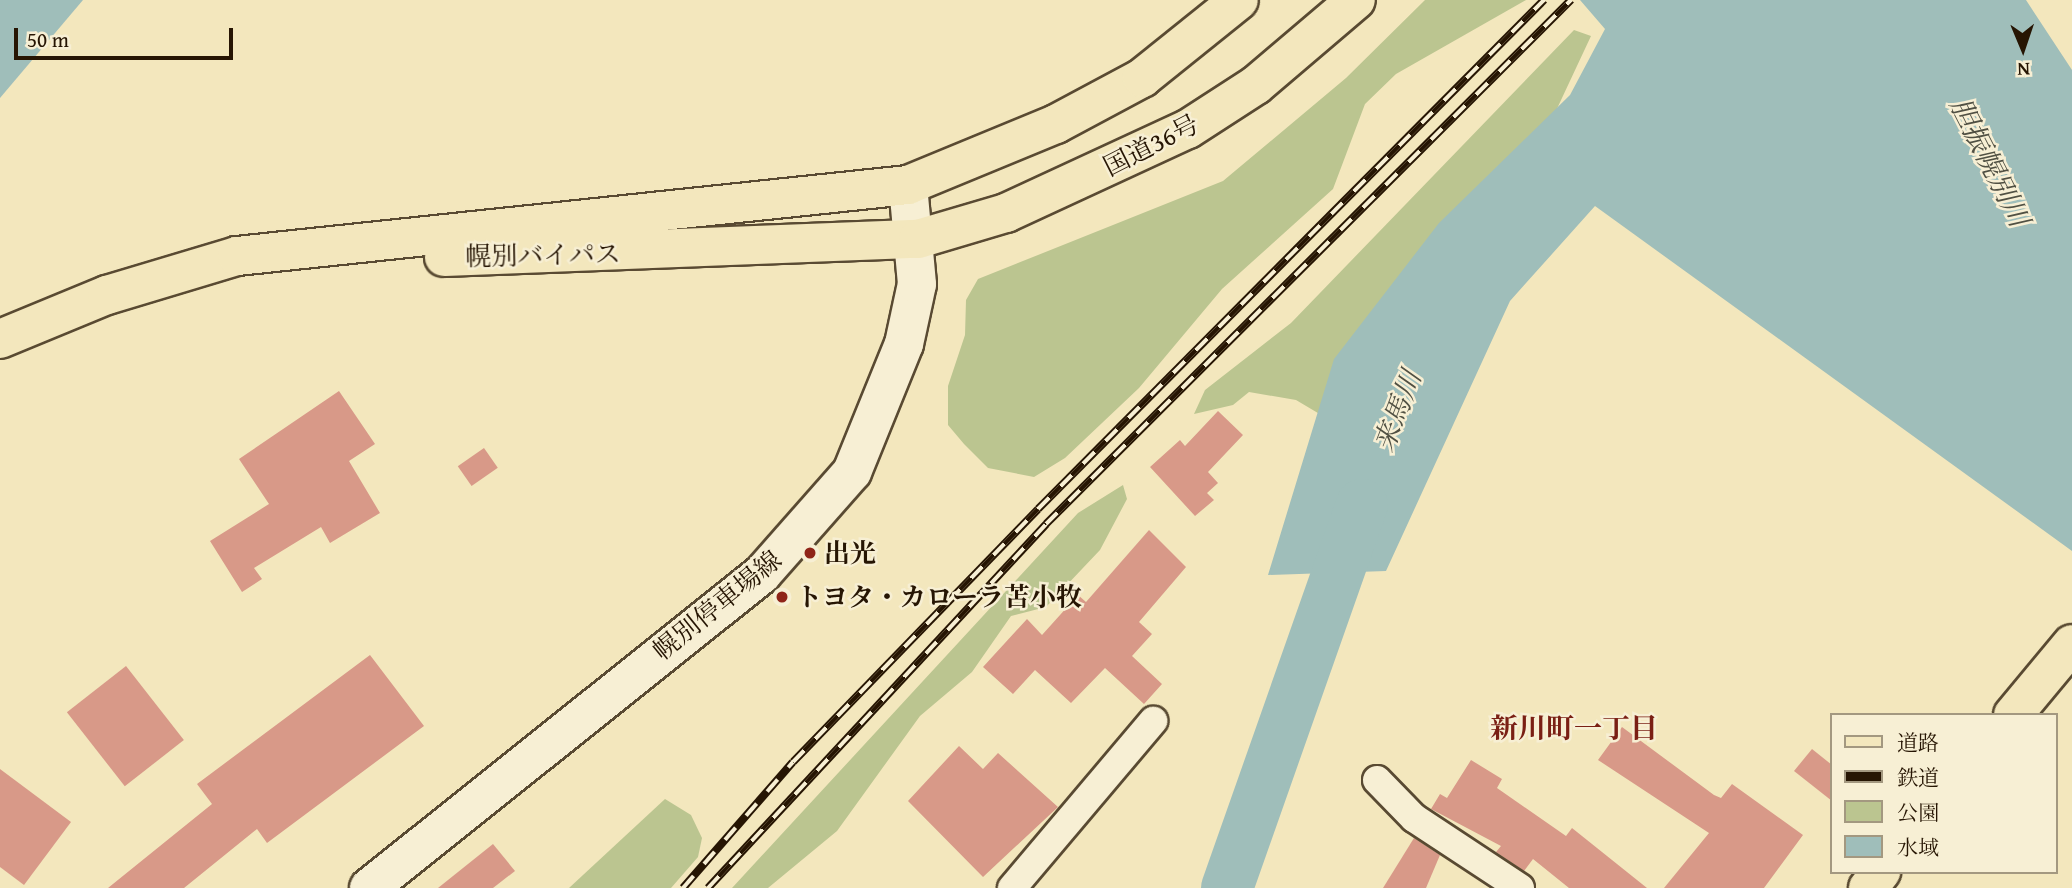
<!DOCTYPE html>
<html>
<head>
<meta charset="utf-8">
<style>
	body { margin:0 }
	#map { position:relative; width:2072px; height:888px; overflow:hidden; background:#f3e7bd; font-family:"Gentium Book Plus","Noto Serif JP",serif }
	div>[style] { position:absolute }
	.green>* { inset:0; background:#bbc590 }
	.water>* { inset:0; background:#9fbeba }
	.river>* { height:52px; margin:-26px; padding:0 26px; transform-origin:26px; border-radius:26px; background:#9fbeba }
	.building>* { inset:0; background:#d89988; transform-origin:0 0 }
	.roads { filter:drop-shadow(2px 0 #594a32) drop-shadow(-2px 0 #594a32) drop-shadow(0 2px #594a32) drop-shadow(0 -2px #594a32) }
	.minor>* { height:28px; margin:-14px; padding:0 14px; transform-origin:14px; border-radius:14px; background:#f7efd4 }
	.secondary>* { height:38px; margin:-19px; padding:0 19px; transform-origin:19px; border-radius:19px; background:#f7efd4 }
	.primary>* { height:38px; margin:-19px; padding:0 19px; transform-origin:19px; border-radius:19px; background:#f3e7bd }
	.trunk>* { height:38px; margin:-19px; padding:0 19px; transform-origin:19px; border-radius:19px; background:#f3e7bd }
	.rail>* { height:8px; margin-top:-4px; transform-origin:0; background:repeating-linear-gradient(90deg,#f7efd4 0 16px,#261503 0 32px); box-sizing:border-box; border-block:2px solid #261503 }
	.dots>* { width:19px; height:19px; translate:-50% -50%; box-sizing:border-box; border:4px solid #f7efd4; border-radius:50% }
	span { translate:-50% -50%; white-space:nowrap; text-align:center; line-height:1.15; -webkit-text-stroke:5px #f7efd4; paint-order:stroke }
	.street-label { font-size:26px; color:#261503 }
	.poi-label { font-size:26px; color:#261503; font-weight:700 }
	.left { translate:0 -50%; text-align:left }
	.water-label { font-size:28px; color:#505043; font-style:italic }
	.neighbourhood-label { font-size:28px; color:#7a1f14; font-weight:700 }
	.legend { position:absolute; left:1830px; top:713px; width:228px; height:161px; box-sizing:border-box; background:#f7efd4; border:2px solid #a39880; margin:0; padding:9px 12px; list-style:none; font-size:21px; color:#261503 }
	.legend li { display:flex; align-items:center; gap:14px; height:35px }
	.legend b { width:35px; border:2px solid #a39880 }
	.north { position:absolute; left:1988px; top:14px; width:70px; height:70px; -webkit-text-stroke:5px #f7efd4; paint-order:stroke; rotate:178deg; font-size:19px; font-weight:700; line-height:28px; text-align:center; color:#261503 }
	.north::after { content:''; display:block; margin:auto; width:24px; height:32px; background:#261503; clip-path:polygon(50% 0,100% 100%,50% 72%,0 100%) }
	.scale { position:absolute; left:14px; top:28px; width:219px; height:32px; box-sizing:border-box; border:4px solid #261503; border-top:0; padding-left:9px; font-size:21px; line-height:24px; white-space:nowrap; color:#261503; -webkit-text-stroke:5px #f7efd4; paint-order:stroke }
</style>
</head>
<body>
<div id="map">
	<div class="green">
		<i style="clip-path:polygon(1425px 0,1526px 0,1396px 74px,1365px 104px,1333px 189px,1222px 289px,1139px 388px,1065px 458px,1034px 477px,988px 468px,964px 444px,948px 425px,948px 386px,965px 335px,966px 300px,978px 279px,1223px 181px,1346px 78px)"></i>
		<i style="clip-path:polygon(1574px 30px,1591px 36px,1540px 145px,1328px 419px,1296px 400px,1249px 392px,1233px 405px,1194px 414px,1205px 390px,1291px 323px)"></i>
		<i style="clip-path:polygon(1123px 485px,1127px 499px,1100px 550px,1046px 607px,1011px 616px,972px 672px,920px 716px,837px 831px,768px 888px,732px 888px,1078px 513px)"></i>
		<i style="clip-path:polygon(665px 799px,691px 815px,702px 838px,698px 857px,671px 888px,569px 888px)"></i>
	</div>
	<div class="water">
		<i style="clip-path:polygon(0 0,83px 0,0 98px)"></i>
		<i style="clip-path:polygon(1580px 0,2026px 0,2072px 70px,2072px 551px,1595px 206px,1510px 301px,1386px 571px,1268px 575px,1334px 359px,1439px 223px,1570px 95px,1605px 29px)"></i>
	</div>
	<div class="river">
		<i style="left:1227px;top:888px;width:406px;rotate:-70.6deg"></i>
	</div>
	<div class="building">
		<i style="clip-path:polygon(339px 391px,375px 444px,349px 461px,380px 513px,330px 543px,321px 527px,254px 568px,262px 579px,242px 592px,210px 541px,269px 504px,239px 459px)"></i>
		<i style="clip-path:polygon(1218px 411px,1243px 435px,1208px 472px,1218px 483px,1207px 493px,1214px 500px,1195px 516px,1150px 467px,1180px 440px,1185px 446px)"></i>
		<i style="left:484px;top:448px;width:24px;height:32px;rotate:55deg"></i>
		<i style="clip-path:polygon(1149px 530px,1186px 567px,1139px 622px,1152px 634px,1132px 656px,1162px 684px,1144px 704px,1105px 668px,1071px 703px,1035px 670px,1013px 694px,983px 667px,1027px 619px,1042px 635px,1078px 595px,1086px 602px)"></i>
		<i style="clip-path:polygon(370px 655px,424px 726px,267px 843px,257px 829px,184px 888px,108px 888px,212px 804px,197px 784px)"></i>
		<i style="left:126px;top:666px;width:94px;height:75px;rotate:52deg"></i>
		<i style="clip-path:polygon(1622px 727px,1714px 795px,1721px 798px,1732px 784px,1803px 835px,1764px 888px,1664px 888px,1709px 833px,1598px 760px)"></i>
		<i style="clip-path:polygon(959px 746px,983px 769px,998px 753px,1058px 807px,983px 877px,908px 801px)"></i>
		<i style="clip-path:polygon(1812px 749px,1832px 765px,1832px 801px,1794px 771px)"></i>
		<i style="clip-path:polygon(1471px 760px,1502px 779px,1497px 788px,1566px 836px,1572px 828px,1647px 888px,1569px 888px,1533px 859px,1524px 871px,1496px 852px,1501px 846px,1431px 809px,1440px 794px,1447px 798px)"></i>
		<i style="clip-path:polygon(0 769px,71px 822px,24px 885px,0 867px)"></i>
		<i style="clip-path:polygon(1414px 838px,1440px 855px,1426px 888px,1383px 888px)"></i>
		<i style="clip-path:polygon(493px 844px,515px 871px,493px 888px,438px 888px)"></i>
	</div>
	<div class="roads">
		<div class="minor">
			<i style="left:1377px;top:780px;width:53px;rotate:45.8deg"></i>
			<i style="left:1414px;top:818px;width:127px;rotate:33.4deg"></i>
			<i style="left:1012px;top:888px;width:219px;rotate:-49.8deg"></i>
		</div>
		<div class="secondary">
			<i style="left:369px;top:888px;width:503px;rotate:-38.62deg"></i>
			<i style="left:762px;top:574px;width:136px;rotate:-48.6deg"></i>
			<i style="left:852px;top:472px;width:138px;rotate:-67.9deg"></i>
			<i style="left:904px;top:344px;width:61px;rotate:-77.8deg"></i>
			<i style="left:917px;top:284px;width:99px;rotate:-95.2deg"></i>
		</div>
		<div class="primary">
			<i style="left:2013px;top:715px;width:92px;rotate:-50.3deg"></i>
			<i style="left:1868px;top:888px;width:21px;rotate:-51deg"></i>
		</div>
		<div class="trunk">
			<i style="left:444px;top:257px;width:474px;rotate:-2.2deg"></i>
			<i style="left:918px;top:239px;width:92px;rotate:-16.5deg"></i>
			<i style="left:1006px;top:213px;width:200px;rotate:-24.8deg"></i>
			<i style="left:1188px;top:129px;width:81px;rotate:-32.9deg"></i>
			<i style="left:1256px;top:85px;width:131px;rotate:-40.4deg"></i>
			<i style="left:0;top:339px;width:116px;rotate:-22.4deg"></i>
			<i style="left:107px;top:295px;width:136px;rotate:-16.7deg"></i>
			<i style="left:237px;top:256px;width:675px;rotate:-6.04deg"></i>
			<i style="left:908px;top:185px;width:160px;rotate:-22.4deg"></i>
			<i style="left:1056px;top:124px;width:98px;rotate:-28.1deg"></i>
			<i style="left:1142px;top:78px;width:124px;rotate:-38.8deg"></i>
		</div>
	</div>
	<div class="rail">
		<i style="left:683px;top:888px;width:167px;rotate:-48.9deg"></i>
		<i style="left:793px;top:762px;width:352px;rotate:-45.9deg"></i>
		<i style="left:1038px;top:509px;width:718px;rotate:-45.17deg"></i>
		<i style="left:708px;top:888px;width:497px;rotate:-47.1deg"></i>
		<i style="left:1046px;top:524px;width:742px;rotate:-44.95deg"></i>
	</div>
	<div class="dots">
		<i style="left:810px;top:553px;background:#8f2418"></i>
		<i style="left:782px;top:597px;background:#8f2418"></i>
	</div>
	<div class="street-label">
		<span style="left:1151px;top:145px;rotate:-27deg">国道36号</span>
		<span style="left:543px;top:255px;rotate:-1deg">幌別バイパス</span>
		<span style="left:717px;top:605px;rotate:-39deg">幌別停車場線</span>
	</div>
	<div class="poi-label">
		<span class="left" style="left:824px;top:553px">出光</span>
		<span class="left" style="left:796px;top:597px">トヨタ・カローラ苫小牧</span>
	</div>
	<div class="water-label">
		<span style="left:1990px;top:162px;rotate:63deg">胆振幌別川</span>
		<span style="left:1397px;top:411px;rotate:-69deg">来馬川</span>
	</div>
	<div class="neighbourhood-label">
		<span style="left:1574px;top:728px">新川町一丁目</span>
	</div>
	<ul class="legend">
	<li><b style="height:9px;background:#f3e7bd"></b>道路</li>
	<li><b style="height:9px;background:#261503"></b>鉄道</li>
	<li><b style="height:19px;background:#bbc590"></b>公園</li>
	<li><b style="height:19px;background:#9fbeba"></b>水域</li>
	</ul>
	<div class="north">N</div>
	<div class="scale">50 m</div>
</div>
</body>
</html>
